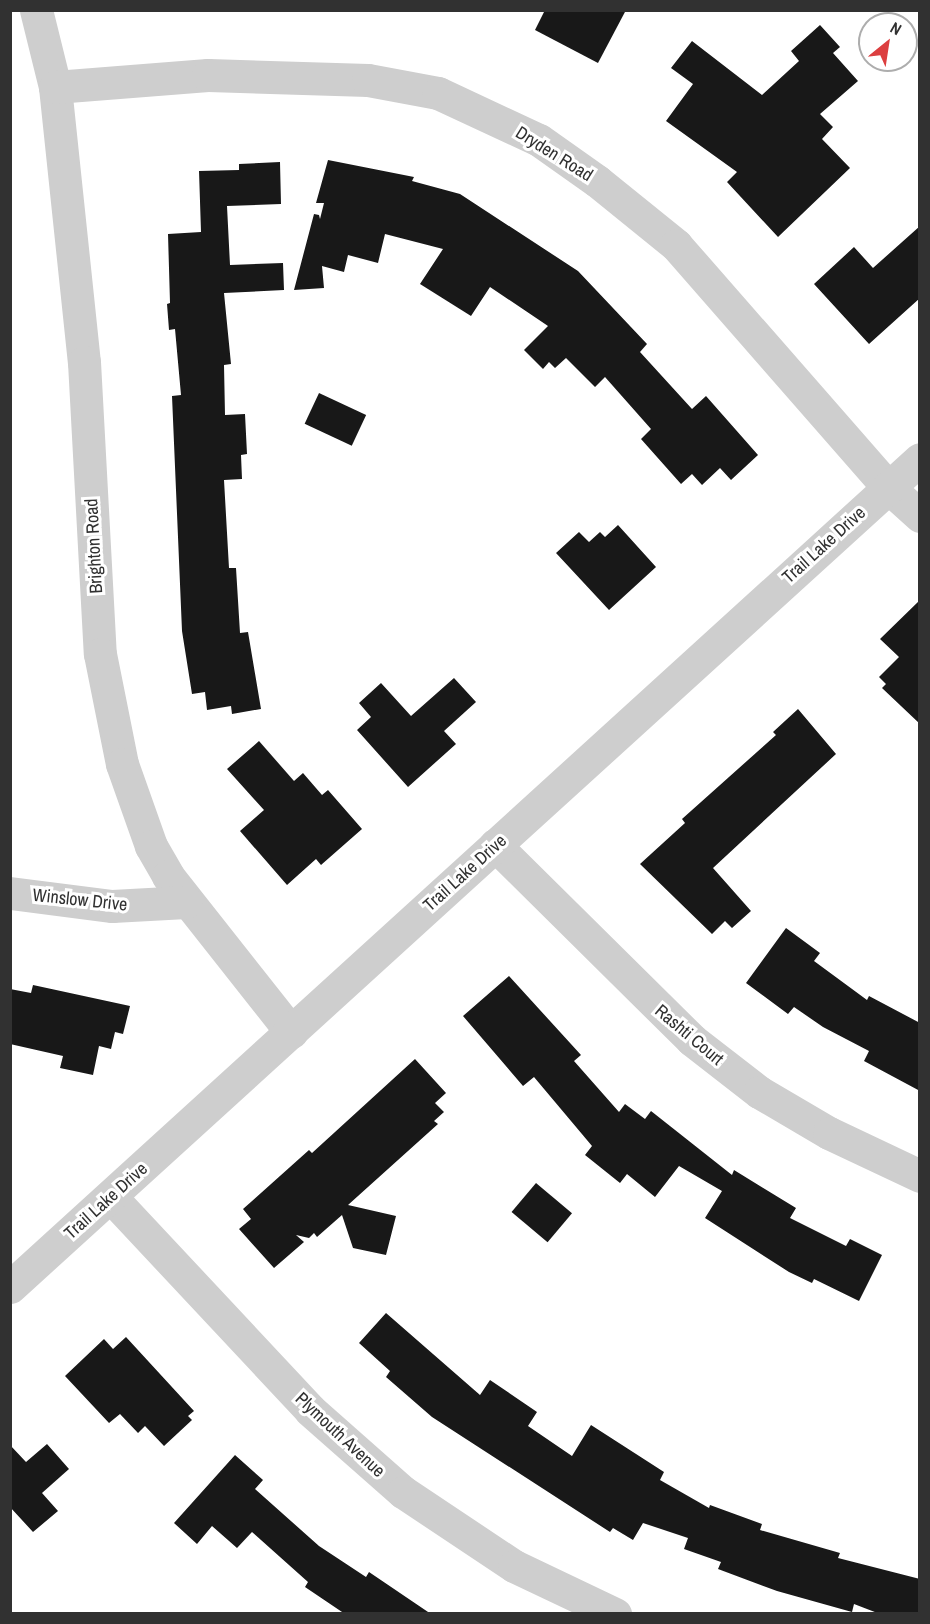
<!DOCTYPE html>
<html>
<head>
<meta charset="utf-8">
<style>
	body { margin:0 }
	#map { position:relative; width:930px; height:1624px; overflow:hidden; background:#fff; font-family:"Archivo Narrow",sans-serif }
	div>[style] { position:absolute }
	.building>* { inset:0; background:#181818; transform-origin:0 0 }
	.minor>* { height:33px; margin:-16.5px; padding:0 16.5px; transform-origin:16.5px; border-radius:16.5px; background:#cecece }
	span { translate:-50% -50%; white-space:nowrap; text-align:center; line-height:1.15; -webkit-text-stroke:6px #fff; paint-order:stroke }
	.street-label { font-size:18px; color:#313131 }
	.frame { position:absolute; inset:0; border:12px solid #313131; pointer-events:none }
	.north { position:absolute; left:858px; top:12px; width:60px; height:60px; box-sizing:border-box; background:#fff; border:2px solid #adadad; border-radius:50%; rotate:30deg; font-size:16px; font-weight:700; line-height:24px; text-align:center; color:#313131 }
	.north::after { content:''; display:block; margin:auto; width:21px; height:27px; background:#dc3f40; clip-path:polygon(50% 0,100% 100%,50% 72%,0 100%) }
</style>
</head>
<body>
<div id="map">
	<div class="building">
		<i style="clip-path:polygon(545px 10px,626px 10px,598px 63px,535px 30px)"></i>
		<i style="clip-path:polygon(820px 25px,840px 47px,833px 53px,858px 81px,820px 114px,833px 127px,822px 139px,850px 168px,778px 237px,727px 182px,737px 172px,666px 121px,693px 84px,671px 68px,692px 41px,762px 95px,799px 61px,791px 51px)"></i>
		<i style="clip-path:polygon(328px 160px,414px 177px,412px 181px,460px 194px,578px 271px,647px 344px,640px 352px,692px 409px,706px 396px,758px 455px,731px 480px,720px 468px,702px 485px,692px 474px,681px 484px,641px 439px,651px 429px,605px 377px,595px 387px,566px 358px,555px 368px,549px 362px,543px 369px,524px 350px,548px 326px,490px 287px,471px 316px,420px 284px,443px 249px,385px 234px,378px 263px,348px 255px,344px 272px,322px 266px,324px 288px,294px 290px,314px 214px,319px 215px,320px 219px,324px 203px,316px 203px)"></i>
		<i style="clip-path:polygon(280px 162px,281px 204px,227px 206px,230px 265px,283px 263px,284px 290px,224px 293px,231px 364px,224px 365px,225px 415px,245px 414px,247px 454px,241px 455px,242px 479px,224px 480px,229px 568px,236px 568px,240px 633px,248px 632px,261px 709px,232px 714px,231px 706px,207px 710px,205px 692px,192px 694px,182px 631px,172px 396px,181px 395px,175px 329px,169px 330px,167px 304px,170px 303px,168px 234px,201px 232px,199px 171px,239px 170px,239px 164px)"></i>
		<i style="clip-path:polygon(920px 226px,920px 298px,869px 344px,814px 284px,854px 247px,873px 268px)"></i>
		<i style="left:319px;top:393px;width:52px;height:34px;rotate:25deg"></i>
		<i style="clip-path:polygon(618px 525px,656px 567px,609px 610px,556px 553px,579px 532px,589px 542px,600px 532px,605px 537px)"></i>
		<i style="clip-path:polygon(920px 600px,920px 724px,882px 688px,886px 684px,879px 677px,899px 657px,880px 639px)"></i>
		<i style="clip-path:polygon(454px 678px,476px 702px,444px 731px,456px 744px,408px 787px,357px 730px,371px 717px,359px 703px,381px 683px,411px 716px)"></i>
		<i style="clip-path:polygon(798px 709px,836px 754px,713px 868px,751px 911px,732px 928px,725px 921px,712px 934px,640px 864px,685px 823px,682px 819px,776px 735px,773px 732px)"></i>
		<i style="clip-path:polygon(259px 741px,294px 781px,303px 773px,322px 795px,328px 790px,362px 829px,321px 865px,316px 859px,287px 885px,240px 831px,264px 810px,227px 769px)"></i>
		<i style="clip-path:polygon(786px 928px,820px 953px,814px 961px,867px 1000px,869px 996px,920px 1023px,920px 1091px,864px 1061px,869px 1051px,823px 1027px,794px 1007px,788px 1014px,746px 983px)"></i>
		<i style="clip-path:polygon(509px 976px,581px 1055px,574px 1061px,619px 1112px,625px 1104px,645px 1119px,651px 1111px,732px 1175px,734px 1170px,796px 1208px,790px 1218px,846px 1246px,850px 1239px,882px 1255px,859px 1301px,814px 1279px,812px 1283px,789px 1272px,705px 1218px,722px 1191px,679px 1166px,655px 1197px,627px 1174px,620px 1183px,585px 1155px,592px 1146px,534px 1077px,523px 1086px,463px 1016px)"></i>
		<i style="clip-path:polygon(33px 985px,130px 1006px,123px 1034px,115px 1032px,111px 1049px,99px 1046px,93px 1075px,60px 1068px,63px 1056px,10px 1044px,10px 989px,31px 993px)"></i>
		<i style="clip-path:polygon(415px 1059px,446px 1093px,435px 1103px,444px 1112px,434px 1121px,438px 1124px,348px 1205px,396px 1216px,386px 1255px,353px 1248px,342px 1215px,317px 1237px,314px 1233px,309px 1238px,296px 1235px,304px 1242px,274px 1268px,239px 1229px,251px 1219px,243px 1209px,309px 1150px,312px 1153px)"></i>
		<i style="left:536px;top:1183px;width:47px;height:38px;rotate:40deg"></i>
		<i style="clip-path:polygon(386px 1313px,480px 1395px,490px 1380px,537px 1412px,528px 1426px,572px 1456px,591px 1425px,664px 1472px,660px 1480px,709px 1508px,710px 1505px,762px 1524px,760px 1530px,840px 1553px,838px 1558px,920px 1579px,920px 1614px,880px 1614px,854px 1604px,852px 1612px,777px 1591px,718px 1569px,721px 1562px,684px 1549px,688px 1538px,643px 1523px,633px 1540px,613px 1528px,610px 1532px,432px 1417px,386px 1377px,390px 1371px,359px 1343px)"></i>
		<i style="clip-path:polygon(126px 1337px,194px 1411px,188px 1416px,192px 1420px,164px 1446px,145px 1426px,138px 1433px,120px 1414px,109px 1423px,65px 1376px,104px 1339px,113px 1349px)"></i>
		<i style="clip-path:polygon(47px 1444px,69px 1469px,42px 1493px,58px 1511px,33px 1532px,10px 1507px,10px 1445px,26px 1462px)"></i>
		<i style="clip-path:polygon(235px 1455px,263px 1480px,255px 1489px,319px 1546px,366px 1577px,369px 1572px,431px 1614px,345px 1614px,305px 1587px,308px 1582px,252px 1532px,237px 1548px,212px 1526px,197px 1544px,174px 1523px)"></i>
	</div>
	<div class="minor">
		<i style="left:36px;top:10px;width:79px;rotate:76.1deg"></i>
		<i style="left:55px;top:87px;width:277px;rotate:84deg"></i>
		<i style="left:84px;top:362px;width:292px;rotate:86.9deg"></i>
		<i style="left:100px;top:654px;width:112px;rotate:78.7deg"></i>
		<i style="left:122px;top:764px;width:87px;rotate:70.5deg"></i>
		<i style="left:151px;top:846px;width:34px;rotate:60deg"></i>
		<i style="left:168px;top:876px;width:199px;rotate:51.7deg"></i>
		<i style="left:55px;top:87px;width:153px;rotate:-4.5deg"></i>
		<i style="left:208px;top:75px;width:160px;rotate:1.8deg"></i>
		<i style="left:368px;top:80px;width:71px;rotate:10.5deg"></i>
		<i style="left:438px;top:93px;width:111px;rotate:25deg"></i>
		<i style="left:539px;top:140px;width:71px;rotate:35.3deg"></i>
		<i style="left:597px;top:181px;width:102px;rotate:39deg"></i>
		<i style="left:676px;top:245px;width:322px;rotate:48.8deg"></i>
		<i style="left:888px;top:487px;width:43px;rotate:42.2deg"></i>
		<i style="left:495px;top:845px;width:277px;rotate:44.7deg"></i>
		<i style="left:692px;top:1040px;width:85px;rotate:37.8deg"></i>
		<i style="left:759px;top:1092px;width:81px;rotate:30.4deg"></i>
		<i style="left:829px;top:1133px;width:101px;rotate:25.3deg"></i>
		<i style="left:10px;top:893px;width:103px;rotate:7.3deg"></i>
		<i style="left:112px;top:906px;width:74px;rotate:-3.1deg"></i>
		<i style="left:111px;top:1197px;width:291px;rotate:46.9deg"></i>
		<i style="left:310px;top:1410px;width:124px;rotate:41.4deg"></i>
		<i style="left:403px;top:1492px;width:133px;rotate:33.7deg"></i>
		<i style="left:514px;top:1566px;width:112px;rotate:25.4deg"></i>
		<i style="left:10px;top:1287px;width:1230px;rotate:-42.3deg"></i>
	</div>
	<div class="street-label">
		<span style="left:554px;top:154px;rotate:32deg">Dryden Road</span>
		<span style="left:824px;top:545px;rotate:-42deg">Trail Lake Drive</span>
		<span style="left:94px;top:546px;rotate:-93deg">Brighton Road</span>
		<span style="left:465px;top:873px;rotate:-42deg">Trail Lake Drive</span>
		<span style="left:80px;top:900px;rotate:6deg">Winslow Drive</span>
		<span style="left:689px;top:1035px;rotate:40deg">Rashti Court</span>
		<span style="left:106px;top:1201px;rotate:-42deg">Trail Lake Drive</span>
		<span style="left:340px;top:1435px;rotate:43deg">Plymouth Avenue</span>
	</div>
	<div class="frame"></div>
	<div class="north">N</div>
</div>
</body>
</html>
